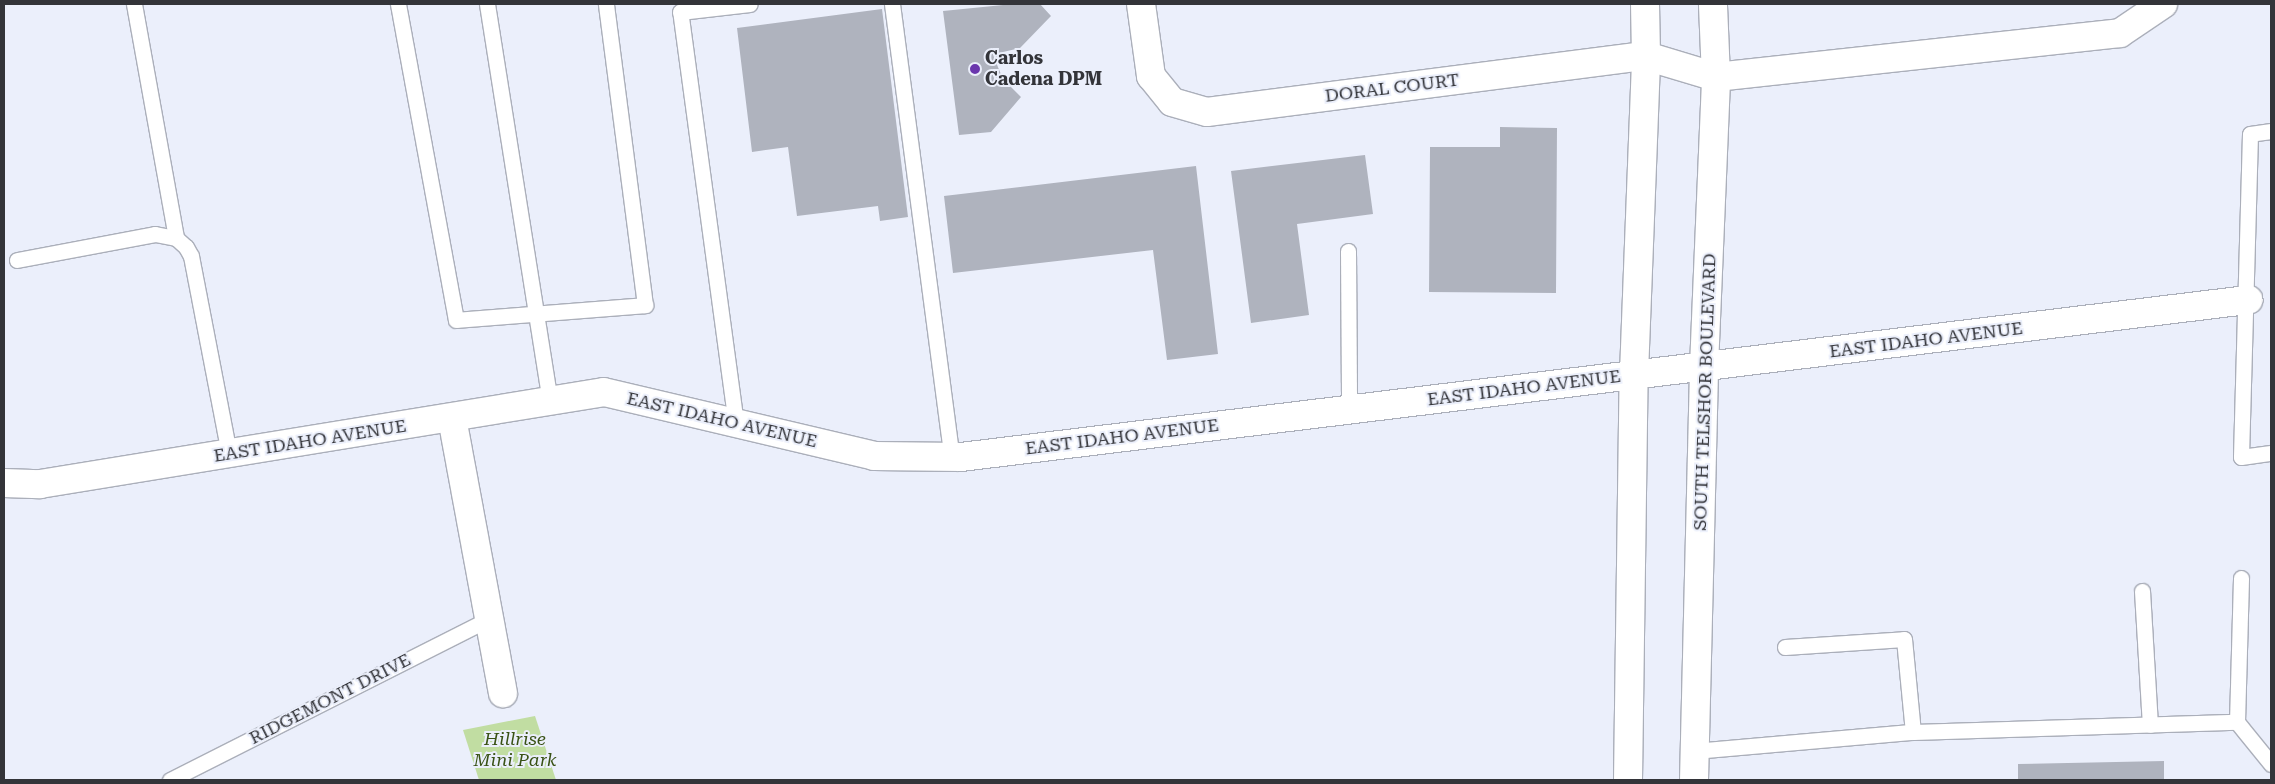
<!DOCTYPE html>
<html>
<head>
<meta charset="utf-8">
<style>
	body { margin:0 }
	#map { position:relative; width:2275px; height:784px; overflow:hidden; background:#ebeffb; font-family:"Roboto Serif",serif }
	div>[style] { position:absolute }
	.green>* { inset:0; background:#c1dda2 }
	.building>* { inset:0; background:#afb3be }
	.roads { filter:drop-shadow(1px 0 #abafba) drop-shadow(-1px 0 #abafba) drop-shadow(0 1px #abafba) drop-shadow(0 -1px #abafba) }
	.lane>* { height:15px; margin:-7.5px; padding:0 7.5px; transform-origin:7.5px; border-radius:7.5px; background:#fff }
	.street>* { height:28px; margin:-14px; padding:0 14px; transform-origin:14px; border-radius:14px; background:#fff }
	.secondary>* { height:28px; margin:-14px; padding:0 14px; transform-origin:14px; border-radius:14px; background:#fff }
	.dots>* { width:14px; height:14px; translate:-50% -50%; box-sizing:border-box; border:2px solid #ebeffb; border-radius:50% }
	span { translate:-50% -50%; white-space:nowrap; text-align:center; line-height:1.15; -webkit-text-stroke:4px #ebeffb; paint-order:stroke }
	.poi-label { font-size:18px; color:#333439; font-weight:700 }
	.left { translate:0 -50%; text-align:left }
	.street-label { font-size:18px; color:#333439 }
	.park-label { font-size:18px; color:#395215; font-style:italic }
	.frame { position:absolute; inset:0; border:5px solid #333439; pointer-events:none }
</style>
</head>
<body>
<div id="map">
	<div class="green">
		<i style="clip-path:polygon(535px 716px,556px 780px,479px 780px,463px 730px)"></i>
	</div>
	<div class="building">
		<i style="clip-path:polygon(1013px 4px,1040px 4px,1051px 16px,1020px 48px,1003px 52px,995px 60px,1003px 79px,1021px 97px,991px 132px,959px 135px,943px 11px)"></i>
		<i style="clip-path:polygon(882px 9px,908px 217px,880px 221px,878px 206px,797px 216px,788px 147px,752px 152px,737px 28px)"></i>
		<i style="clip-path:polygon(1500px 127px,1557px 128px,1556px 293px,1429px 292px,1430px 147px,1500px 147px)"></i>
		<i style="clip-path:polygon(1365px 155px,1373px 214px,1297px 224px,1309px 315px,1251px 323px,1231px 171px)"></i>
		<i style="clip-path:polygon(1196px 166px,1218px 354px,1167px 360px,1153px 250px,953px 273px,944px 196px)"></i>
		<i style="clip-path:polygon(2164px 761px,2164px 780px,2018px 780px,2018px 764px)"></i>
	</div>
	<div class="roads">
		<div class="lane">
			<i style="left:134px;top:4px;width:238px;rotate:79.8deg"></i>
			<i style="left:398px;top:4px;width:321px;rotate:79.6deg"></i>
			<i style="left:456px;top:320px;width:190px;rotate:-4.5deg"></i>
			<i style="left:645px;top:305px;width:304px;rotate:-97.4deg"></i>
			<i style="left:487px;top:4px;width:403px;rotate:81deg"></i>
			<i style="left:892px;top:4px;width:457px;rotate:82.5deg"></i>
			<i style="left:2271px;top:131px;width:21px;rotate:172deg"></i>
			<i style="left:2250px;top:134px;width:323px;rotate:91.6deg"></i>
			<i style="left:2241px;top:457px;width:30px;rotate:-8deg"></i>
			<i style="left:1348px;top:251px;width:158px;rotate:89.6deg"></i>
			<i style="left:17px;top:260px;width:140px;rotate:-10.7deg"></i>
			<i style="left:155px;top:234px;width:21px;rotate:11deg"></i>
			<i style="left:176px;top:238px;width:13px;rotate:42deg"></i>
			<i style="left:186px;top:247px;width:10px;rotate:61deg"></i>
			<i style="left:191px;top:256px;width:202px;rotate:79.1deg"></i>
			<i style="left:736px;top:424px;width:416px;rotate:-97.7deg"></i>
			<i style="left:680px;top:12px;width:70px;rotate:-6.5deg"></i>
			<i style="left:2142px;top:591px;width:134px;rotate:86.6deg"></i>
			<i style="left:1785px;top:647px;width:119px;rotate:-3.8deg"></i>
			<i style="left:1904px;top:639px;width:93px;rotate:84.5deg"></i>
			<i style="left:2237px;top:722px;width:144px;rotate:-88.4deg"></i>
			<i style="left:1694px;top:751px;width:220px;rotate:-5deg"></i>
			<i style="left:1913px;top:732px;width:324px;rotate:-1.8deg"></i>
			<i style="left:2237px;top:722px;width:54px;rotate:51deg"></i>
			<i style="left:170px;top:780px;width:357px;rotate:-26.8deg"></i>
		</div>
		<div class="street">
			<i style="left:1141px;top:4px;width:73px;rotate:82.1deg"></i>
			<i style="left:1151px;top:76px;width:33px;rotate:51deg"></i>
			<i style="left:1172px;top:102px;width:36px;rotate:16deg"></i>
			<i style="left:1207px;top:112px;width:443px;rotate:-7.3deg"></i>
			<i style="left:1646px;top:56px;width:73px;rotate:16.7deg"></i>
			<i style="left:1716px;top:77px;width:406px;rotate:-6.2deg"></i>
			<i style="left:2120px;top:33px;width:52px;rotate:-34deg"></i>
			<i style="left:452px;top:418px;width:280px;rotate:79.5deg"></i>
			<i style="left:4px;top:483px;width:36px;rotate:2deg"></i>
			<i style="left:40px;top:484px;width:571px;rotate:-9.26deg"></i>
			<i style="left:604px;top:392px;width:277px;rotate:13.3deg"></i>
			<i style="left:874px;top:456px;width:87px;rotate:0.7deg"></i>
			<i style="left:961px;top:457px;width:1297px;rotate:-6.96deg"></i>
		</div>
		<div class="secondary">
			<i style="left:1628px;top:780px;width:406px;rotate:-89.2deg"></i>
			<i style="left:1634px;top:374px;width:318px;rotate:-87.8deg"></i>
			<i style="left:1646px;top:56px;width:52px;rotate:-91.1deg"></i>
			<i style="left:1694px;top:780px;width:413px;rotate:-88.6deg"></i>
			<i style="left:1704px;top:367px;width:290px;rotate:-87.6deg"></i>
			<i style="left:1716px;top:77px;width:73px;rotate:-92.4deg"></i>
		</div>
	</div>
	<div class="dots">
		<i style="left:975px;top:69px;background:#6a36ad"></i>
	</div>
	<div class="poi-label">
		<span class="left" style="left:985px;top:69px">Carlos<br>Cadena DPM</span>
	</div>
	<div class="street-label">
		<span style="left:1392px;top:88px;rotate:-7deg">DORAL COURT</span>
		<span style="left:1926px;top:340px;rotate:-7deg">EAST IDAHO AVENUE</span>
		<span style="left:1524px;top:388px;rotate:-7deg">EAST IDAHO AVENUE</span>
		<span style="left:1705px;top:392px;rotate:-88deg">SOUTH TELSHOR BOULEVARD</span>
		<span style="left:722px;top:420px;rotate:13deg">EAST IDAHO AVENUE</span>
		<span style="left:1122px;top:437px;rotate:-7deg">EAST IDAHO AVENUE</span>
		<span style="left:310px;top:441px;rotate:-9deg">EAST IDAHO AVENUE</span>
		<span style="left:330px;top:699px;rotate:-27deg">RIDGEMONT DRIVE</span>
	</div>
	<div class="park-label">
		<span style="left:515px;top:750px">Hillrise<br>Mini Park</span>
	</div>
	<div class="frame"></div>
</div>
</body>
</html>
